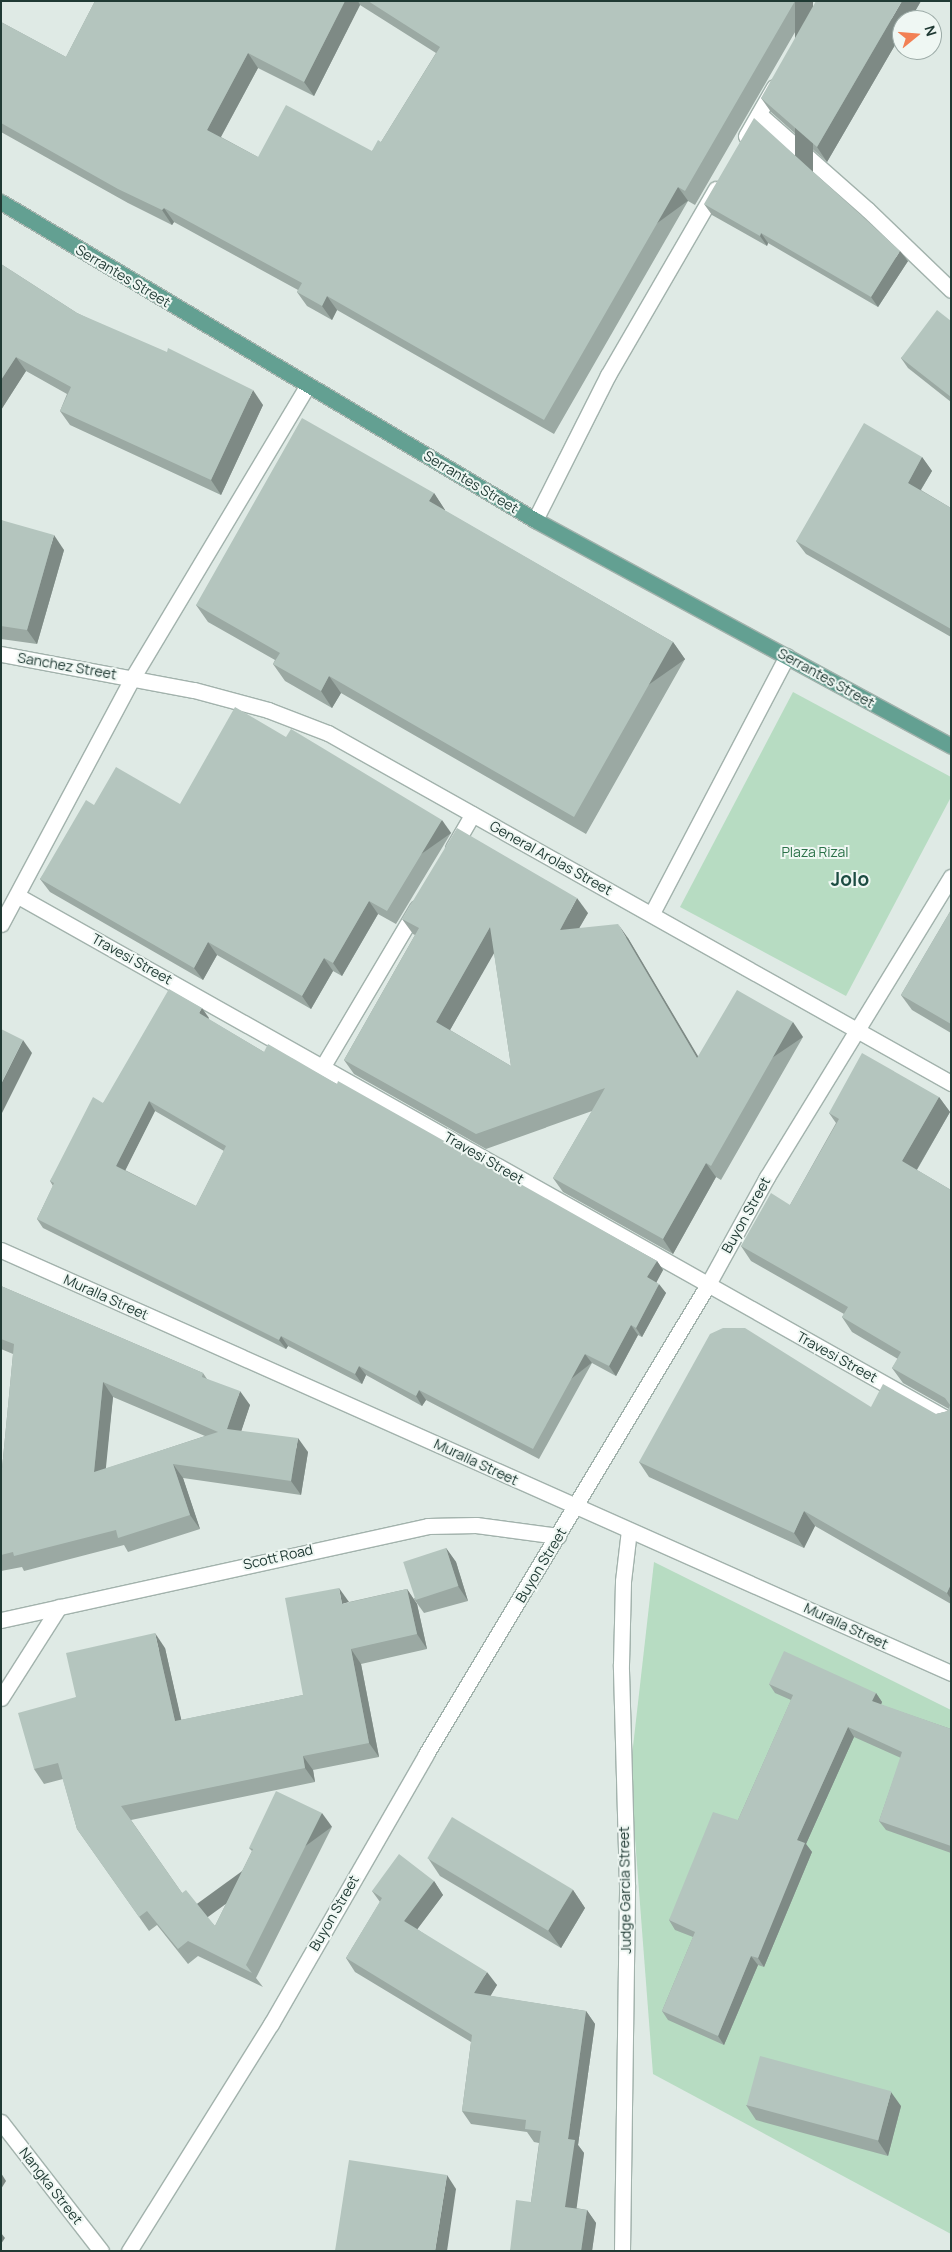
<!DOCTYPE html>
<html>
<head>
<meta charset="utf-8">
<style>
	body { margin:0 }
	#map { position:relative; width:952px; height:2252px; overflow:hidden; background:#dfeae5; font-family:Manrope,sans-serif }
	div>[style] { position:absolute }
	.green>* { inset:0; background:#b7dcc2 }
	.roads { filter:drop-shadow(1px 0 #a2b2ac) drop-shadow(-1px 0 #a2b2ac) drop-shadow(0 1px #a2b2ac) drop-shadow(0 -1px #a2b2ac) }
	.street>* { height:15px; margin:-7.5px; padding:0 7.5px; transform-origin:7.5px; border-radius:7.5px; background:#fff }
	.secondary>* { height:15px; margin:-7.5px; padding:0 7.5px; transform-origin:7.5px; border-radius:7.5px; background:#fff }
	.primary>* { height:15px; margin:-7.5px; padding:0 7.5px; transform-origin:7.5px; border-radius:7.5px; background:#63a092 }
	.wall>* { inset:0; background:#9ba9a3 }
	.shaded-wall>* { inset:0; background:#7e8a85; transform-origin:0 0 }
	.building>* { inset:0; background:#b4c5be; transform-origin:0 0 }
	span { translate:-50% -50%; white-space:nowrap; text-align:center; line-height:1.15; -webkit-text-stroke:4px #eff7f3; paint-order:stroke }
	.street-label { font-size:14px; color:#203a34 }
	.park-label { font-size:14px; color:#2a7148 }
	.district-label { font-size:19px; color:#1c4c42; font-weight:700 }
	.frame { position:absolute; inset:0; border:2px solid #203a34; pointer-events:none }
	.north { position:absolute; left:892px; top:10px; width:50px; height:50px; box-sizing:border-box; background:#eff7f3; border:1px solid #9caba7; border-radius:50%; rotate:73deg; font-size:14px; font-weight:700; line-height:20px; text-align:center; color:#203a34 }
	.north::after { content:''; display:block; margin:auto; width:18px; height:22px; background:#f28054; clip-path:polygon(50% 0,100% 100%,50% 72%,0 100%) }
</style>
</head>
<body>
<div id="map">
	<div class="green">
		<i style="clip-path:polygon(793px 692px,951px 777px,951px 797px,846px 996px,680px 907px)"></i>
		<i style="clip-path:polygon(654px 1562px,951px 1710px,951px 2234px,653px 2074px,630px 1773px)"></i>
	</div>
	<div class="roads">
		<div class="street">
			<i style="left:759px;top:114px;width:145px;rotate:41.4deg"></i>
			<i style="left:868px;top:210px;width:115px;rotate:43.9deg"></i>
			<i style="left:746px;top:136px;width:56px;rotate:-60.3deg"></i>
			<i style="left:535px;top:520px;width:162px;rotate:-63.3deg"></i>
			<i style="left:608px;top:375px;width:215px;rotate:-59.9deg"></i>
			<i style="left:1px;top:654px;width:196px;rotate:10.6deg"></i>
			<i style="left:194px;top:690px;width:77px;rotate:15.1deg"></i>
			<i style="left:268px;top:710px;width:64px;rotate:21deg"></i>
			<i style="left:328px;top:733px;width:715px;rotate:29.33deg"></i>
			<i style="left:453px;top:848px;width:39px;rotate:-60deg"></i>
			<i style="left:18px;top:896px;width:1071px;rotate:29.37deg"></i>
			<i style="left:652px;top:913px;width:290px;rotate:-62.3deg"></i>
			<i style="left:1px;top:924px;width:280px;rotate:-61.9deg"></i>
			<i style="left:133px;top:677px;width:340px;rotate:-59.1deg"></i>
			<i style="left:323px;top:1066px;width:184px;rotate:-59.3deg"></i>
			<i style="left:1px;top:1250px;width:1040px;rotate:24deg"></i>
			<i style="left:1px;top:1698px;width:108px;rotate:-57.5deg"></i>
			<i style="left:1px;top:2122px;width:163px;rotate:52.2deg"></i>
			<i style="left:622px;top:2251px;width:366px;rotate:-89.2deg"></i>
			<i style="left:627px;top:1885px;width:221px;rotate:-91.6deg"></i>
			<i style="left:621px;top:1664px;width:83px;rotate:-88.6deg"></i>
			<i style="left:623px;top:1581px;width:51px;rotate:-83.3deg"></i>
		</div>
		<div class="secondary">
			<i style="left:1px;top:1620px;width:437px;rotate:-12.4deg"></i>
			<i style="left:428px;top:1526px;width:48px;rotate:-1.2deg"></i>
			<i style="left:476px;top:1525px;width:83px;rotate:7.6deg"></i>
			<i style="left:129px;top:2251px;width:268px;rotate:-58deg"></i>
			<i style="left:271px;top:2024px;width:311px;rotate:-60.1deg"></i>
			<i style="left:426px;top:1754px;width:546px;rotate:-59.02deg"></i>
			<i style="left:707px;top:1286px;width:124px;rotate:-61.2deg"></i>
			<i style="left:767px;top:1177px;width:352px;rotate:-58.5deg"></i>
		</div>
		<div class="primary">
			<i style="left:1px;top:202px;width:622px;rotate:30.77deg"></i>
			<i style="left:535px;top:520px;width:473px;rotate:28.5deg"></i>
		</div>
	</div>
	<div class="wall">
		<i style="clip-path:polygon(evenodd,95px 1px,813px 1px,695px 205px,688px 201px,554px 434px,337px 310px,332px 320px,307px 306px,297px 292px,298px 290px,174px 222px,172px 225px,128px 203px,1px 132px,1px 22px,66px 57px,95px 1px,360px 5px,436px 53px,381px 142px,372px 151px,258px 157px,221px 137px,258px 68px,314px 96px,360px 5px)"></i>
		<i style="clip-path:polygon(921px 1px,910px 20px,902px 20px,902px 33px,827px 162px,771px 112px,761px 98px)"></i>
		<i style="clip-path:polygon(704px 204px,908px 261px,878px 307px,768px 243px,767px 246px,712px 215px)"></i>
		<i style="clip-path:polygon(1px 264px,77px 313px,263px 405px,221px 495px,70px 425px,60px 411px,67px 394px,26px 371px,1px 410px)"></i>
		<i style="clip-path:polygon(951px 321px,951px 402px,908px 368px,901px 358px)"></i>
		<i style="clip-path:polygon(922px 457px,932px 471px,921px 490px,951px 508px,951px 637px,806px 554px,796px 541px)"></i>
		<i style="clip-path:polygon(434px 493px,445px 510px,445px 511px,673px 642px,685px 659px,586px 834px,341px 693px,332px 708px,285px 681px,273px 664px,275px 660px,208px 622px,196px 605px)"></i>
		<i style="clip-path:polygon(1px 520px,64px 550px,37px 644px,1px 639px)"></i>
		<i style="clip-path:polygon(180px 804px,451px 833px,396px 924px,378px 914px,342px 976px,333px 971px,311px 1009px,217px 955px,203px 980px,50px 892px,40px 879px,94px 805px)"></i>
		<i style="clip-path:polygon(951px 910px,951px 1033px,912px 1010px,901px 995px)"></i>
		<i style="clip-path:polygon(evenodd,588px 913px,579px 928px,628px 938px,698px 1057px,803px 1037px,721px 1180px,716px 1177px,673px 1254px,563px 1192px,553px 1178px,592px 1111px,486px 1149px,354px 1074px,344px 1060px,415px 935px,413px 934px,402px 919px,588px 913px,494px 952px,511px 1066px,450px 1030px,494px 952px)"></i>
		<i style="clip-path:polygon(evenodd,209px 1018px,208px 1019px,264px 1052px,337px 1084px,657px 1261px,663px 1270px,656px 1282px,666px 1293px,642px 1337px,638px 1335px,616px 1376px,592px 1363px,539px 1459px,426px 1400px,422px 1406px,366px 1375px,362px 1384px,288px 1346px,286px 1349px,43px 1228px,37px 1219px,53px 1186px,50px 1181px,103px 1103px,209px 1018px,155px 1111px,224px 1151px,196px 1206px,125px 1170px,155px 1111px)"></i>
		<i style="clip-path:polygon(939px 1097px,950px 1112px,917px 1170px,951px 1190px,951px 1604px,815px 1526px,804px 1548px,649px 1477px,639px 1462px,871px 1407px,936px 1414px,948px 1411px,949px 1409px,903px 1383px,892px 1368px,898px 1359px,852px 1332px,842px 1317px,844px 1314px,751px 1261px,741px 1246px,790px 1205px,836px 1123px,829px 1113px)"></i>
		<i style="clip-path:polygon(evenodd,1px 1286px,203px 1373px,207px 1379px,250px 1405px,241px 1431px,308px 1452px,301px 1495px,183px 1478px,200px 1529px,128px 1552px,124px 1545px,24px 1571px,22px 1567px,1px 1571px,1px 1479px,13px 1354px,1px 1349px,1px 1286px,113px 1397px,205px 1436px,105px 1469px,113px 1397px)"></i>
		<i style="clip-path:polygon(446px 1548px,456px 1562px,468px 1601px,424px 1613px,414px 1599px)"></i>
		<i style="clip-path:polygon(407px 1589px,417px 1604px,427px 1649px,361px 1664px,379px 1757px,313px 1770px,315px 1782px,131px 1820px,182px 1893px,215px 1926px,252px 1851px,249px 1848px,332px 1827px,256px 1978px,263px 1987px,198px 1956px,188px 1964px,157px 1925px,149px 1931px,77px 1829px,63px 1779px,44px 1784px,34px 1769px,76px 1697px,165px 1648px,181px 1720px,303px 1695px,349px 1602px)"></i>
		<i style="clip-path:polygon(769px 1684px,876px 1693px,882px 1702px,881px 1705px,951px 1729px,951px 1853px,886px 1830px,879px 1821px,901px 1758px,854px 1737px,806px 1844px,812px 1852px,764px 1967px,758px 1965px,724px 2045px,668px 2020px,662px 2011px,693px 1937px,675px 1930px,669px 1920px,738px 1820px,791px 1700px,775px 1693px)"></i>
		<i style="clip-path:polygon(428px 1858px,573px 1890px,585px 1908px,561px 1948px,440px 1876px)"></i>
		<i style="clip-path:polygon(434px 1881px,443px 1895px,417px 1929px,497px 1985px,490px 1996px,586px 2011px,595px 2024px,578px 2145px,584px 2153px,576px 2208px,587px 2210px,596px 2223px,592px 2251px,510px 2251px,531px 2202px,539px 2143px,534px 2142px,527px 2132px,471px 2124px,462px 2111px,471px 2042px,355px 1972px,346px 1958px,380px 1902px,372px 1891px)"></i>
		<i style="clip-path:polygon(746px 2105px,901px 2106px,888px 2156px,756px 2120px)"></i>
	</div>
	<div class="shaded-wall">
		<i style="clip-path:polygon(345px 1px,358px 1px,360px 5px,314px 96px,304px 82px)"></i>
		<i style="left:795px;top:1px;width:18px;height:220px"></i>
		<i style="clip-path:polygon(902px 1px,921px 1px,910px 20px,902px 20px,902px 33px,827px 162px,817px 147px)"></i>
		<i style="clip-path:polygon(248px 53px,258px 68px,217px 144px,207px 130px)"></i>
		<i style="left:678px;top:187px;width:17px;height:269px;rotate:54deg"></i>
		<i style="clip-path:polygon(164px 208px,174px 222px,172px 225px,162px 210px)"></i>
		<i style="clip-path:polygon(761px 233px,768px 243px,767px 246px,760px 236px)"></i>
		<i style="clip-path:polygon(900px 251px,908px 261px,878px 307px,871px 297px)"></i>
		<i style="clip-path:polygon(327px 296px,337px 310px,332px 320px,322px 306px)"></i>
		<i style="clip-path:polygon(16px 357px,26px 371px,1px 410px,1px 380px)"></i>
		<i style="clip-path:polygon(253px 390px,263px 405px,221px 495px,211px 480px)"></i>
		<i style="clip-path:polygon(922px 457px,932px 471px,917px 496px,908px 483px)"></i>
		<i style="clip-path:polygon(434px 493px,445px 510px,440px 518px,429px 501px)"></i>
		<i style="clip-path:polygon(54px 535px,64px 550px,37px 644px,27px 630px)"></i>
		<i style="left:673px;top:642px;width:21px;height:201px;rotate:55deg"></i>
		<i style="clip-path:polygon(329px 676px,341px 693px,332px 708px,321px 691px)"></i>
		<i style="left:442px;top:820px;width:16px;height:106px;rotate:55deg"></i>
		<i style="clip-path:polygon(577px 898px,588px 913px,570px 944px,560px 930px)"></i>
		<i style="clip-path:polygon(369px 901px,378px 914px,342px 976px,333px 963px)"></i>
		<i style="clip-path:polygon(618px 924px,628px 938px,708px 1073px,697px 1058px)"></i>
		<i style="clip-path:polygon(490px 927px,501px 941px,446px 1037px,436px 1022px)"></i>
		<i style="clip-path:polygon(208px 942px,217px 955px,203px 980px,194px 968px)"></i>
		<i style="clip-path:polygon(324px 958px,333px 971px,311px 1009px,302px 996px)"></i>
		<i style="clip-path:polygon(202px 1008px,209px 1018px,206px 1023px,199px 1013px)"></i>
		<i style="left:793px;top:1022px;width:18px;height:166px;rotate:56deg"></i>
		<i style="clip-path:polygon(23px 1040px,32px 1053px,1px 1115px,1px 1084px)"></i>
		<i style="clip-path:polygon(939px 1097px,950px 1112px,913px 1176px,902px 1161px)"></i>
		<i style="clip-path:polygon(149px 1101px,155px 1111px,123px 1175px,116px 1166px)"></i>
		<i style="clip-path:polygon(706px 1163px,716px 1177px,673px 1254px,663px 1239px)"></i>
		<i style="clip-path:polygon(657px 1261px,663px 1270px,654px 1287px,647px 1277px)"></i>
		<i style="clip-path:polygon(659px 1284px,666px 1293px,642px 1337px,636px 1328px)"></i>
		<i style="clip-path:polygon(631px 1325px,638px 1335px,616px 1376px,609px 1366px)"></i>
		<i style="clip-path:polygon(281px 1336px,288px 1346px,286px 1349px,279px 1340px)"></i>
		<i style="left:585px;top:1354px;width:11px;height:108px;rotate:52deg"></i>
		<i style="clip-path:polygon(359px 1366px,366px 1375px,362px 1384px,355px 1374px)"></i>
		<i style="clip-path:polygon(103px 1382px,113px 1397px,104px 1487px,94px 1472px)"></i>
		<i style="clip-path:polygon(419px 1390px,426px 1400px,422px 1406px,416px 1396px)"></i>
		<i style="clip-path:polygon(240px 1391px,250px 1405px,237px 1444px,227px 1429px)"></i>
		<i style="clip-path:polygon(298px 1438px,308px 1452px,301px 1495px,291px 1481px)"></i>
		<i style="clip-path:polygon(173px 1464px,183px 1478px,200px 1529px,190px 1515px)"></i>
		<i style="clip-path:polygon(804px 1511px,815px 1526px,804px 1548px,794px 1533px)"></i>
		<i style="clip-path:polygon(446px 1548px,456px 1562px,468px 1601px,458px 1586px)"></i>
		<i style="clip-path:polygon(951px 1584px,951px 1599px,947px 1593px)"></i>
		<i style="clip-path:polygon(339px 1588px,349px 1602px,342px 1604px)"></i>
		<i style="clip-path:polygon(407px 1589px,417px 1604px,427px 1649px,417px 1634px)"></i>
		<i style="clip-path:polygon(155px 1633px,165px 1648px,185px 1736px,175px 1721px)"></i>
		<i style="clip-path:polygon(351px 1649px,361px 1664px,379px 1757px,369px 1743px)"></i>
		<i style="clip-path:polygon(876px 1693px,882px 1702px,878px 1711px,872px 1701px)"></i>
		<i style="clip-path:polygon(848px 1727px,854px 1737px,806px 1844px,812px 1852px,764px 1967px,758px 1958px,797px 1840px)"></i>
		<i style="clip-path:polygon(303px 1756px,313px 1770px,315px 1782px,305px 1768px)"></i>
		<i style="left:322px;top:1813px;width:17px;height:170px;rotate:54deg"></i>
		<i style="clip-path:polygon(434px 1881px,443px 1895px,413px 1935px,404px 1921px)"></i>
		<i style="clip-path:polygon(573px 1890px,585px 1908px,561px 1948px,548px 1930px)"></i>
		<i style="clip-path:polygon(751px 1956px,758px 1965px,724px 2045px,718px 2036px)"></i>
		<i style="clip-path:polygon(487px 1972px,497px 1985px,484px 2007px,474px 1993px)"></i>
		<i style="clip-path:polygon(586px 2011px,595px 2024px,578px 2145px,584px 2153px,575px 2220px,565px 2207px,568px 2139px)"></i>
		<i style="clip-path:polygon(891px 2092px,901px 2106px,888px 2156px,878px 2141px)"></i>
		<i style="clip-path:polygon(1px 2173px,6px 2181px,1px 2189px)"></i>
		<i style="clip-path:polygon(447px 2175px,456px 2189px,447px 2251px,435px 2251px)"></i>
		<i style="clip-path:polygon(587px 2210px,596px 2223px,592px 2251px,581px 2251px)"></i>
		<i style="clip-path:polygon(1px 2233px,5px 2238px,1px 2244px)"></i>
	</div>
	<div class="building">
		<i style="clip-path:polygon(95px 1px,345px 1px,304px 82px,248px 53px,207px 130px,258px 157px,286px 105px,372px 151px,378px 140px,381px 142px,440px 47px,368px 1px,795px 1px,685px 191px,678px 187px,544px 420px,327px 296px,322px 306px,297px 292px,302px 283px,164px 208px,162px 210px,118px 189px,1px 123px,1px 22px,66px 57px)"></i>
		<i style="clip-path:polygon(816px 1px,902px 1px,817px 147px,761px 98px)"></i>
		<i style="clip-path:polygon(754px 118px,900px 251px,871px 297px,761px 233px,760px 236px,704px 204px)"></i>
		<i style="clip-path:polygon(1px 264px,77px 313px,167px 352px,168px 348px,253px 390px,211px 480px,60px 411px,71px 387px,16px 357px,1px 380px)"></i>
		<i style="clip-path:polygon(937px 310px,951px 321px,951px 397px,901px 358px)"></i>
		<i style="clip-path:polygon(302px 418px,434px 493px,429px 501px,673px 642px,574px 817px,329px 676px,321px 691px,273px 664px,280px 653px,196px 605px)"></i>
		<i style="clip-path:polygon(864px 423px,922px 457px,908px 483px,951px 508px,951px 629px,796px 541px)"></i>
		<i style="clip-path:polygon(1px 520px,54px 535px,27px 630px,1px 626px)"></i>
		<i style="clip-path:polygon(235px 707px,286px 737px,291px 729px,442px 820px,387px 911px,369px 901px,333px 963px,324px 958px,302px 996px,208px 942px,194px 968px,40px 879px,86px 800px,94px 805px,116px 767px,180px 804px)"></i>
		<i style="clip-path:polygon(evenodd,457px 828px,577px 898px,560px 930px,618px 924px,697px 1058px,737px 990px,793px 1022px,711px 1166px,706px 1163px,663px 1239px,553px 1178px,605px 1088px,476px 1134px,344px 1060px,419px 928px,402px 919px,457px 828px,490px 927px,511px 1066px,436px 1022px,490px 927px)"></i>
		<i style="clip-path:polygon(951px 910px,951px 1024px,901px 995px)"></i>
		<i style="clip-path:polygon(evenodd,169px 989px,202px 1008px,199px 1013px,264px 1052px,268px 1044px,337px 1084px,338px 1081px,657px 1261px,647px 1277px,659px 1284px,636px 1328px,631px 1325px,609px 1366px,585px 1354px,533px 1449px,419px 1390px,416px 1396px,359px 1366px,355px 1374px,281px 1336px,279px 1340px,37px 1219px,54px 1183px,50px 1181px,93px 1097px,103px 1103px,169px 989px,149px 1101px,226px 1146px,196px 1206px,116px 1166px,149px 1101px)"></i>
		<i style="clip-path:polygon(1px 1029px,23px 1040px,1px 1084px)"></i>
		<i style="clip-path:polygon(862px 1053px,939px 1097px,902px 1161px,951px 1190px,951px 1584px,947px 1593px,804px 1511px,794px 1533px,639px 1462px,710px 1334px,723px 1328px,745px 1328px,871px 1407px,883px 1384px,936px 1414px,948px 1411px,950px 1405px,945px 1398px,892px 1368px,901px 1352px,842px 1317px,848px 1307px,741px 1246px,771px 1193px,790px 1205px,839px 1119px,829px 1113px)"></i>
		<i style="clip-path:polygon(evenodd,1px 1286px,203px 1373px,202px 1377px,240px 1391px,227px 1429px,298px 1438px,291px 1481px,173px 1464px,190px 1515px,118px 1538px,116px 1530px,14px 1556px,13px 1552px,1px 1555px,1px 1479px,14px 1344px,1px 1339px,1px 1286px,103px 1382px,218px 1432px,94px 1472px,103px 1382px)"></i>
		<i style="left:446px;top:1548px;width:40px;height:45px;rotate:72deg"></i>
		<i style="clip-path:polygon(339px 1588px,342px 1604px,407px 1589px,417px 1634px,351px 1649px,369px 1743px,303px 1756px,305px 1768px,121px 1806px,182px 1893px,186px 1890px,215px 1926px,253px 1849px,249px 1848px,276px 1791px,322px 1813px,246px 1965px,252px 1973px,188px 1941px,178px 1949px,147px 1911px,139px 1917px,77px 1829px,58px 1763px,34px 1769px,18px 1713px,76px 1697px,66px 1653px,155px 1633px,175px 1721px,303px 1695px,285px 1598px)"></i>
		<i style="clip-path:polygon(784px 1651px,876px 1693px,872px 1701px,951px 1729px,951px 1846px,879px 1821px,902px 1752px,848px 1727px,797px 1840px,805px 1843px,758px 1958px,751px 1956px,718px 2036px,662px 2011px,695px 1932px,669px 1920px,713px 1812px,738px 1820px,793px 1695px,769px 1684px)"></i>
		<i style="left:452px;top:1817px;width:141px;height:48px;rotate:31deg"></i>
		<i style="clip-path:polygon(399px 1854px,434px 1881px,404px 1921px,487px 1972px,474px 1993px,586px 2011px,568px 2139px,575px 2140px,565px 2207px,587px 2210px,581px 2251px,510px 2251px,516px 2200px,531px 2202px,541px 2131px,525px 2129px,526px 2120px,462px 2111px,472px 2035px,346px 1958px,382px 1898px,372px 1891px)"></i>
		<i style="left:760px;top:2056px;width:136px;height:51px;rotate:15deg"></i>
		<i style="clip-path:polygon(349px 2160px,447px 2175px,435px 2251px,335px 2251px)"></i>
	</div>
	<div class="street-label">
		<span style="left:123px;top:276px;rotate:31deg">Serrantes Street</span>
		<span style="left:471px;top:482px;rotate:31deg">Serrantes Street</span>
		<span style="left:67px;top:666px;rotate:10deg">Sanchez Street</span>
		<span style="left:826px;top:678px;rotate:29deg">Serrantes Street</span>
		<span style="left:551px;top:858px;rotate:29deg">General Arolas Street</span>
		<span style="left:132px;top:959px;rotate:29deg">Travesi Street</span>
		<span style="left:484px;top:1158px;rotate:30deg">Travesi Street</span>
		<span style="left:746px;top:1215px;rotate:-61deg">Buyon Street</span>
		<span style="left:106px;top:1297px;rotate:24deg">Muralla Street</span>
		<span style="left:837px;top:1357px;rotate:29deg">Travesi Street</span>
		<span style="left:476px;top:1462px;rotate:25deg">Muralla Street</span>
		<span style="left:278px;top:1557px;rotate:-13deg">Scott Road</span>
		<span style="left:541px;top:1565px;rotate:-59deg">Buyon Street</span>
		<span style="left:846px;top:1626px;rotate:25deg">Muralla Street</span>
		<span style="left:625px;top:1890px;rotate:-91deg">Judge Garcia Street</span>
		<span style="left:334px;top:1913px;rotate:-60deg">Buyon Street</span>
		<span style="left:51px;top:2186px;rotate:52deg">Nangka Street</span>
	</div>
	<div class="park-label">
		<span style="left:815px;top:852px">Plaza Rizal</span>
	</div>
	<div class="district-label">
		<span style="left:850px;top:880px">Jolo</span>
	</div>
	<div class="frame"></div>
	<div class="north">N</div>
</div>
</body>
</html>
